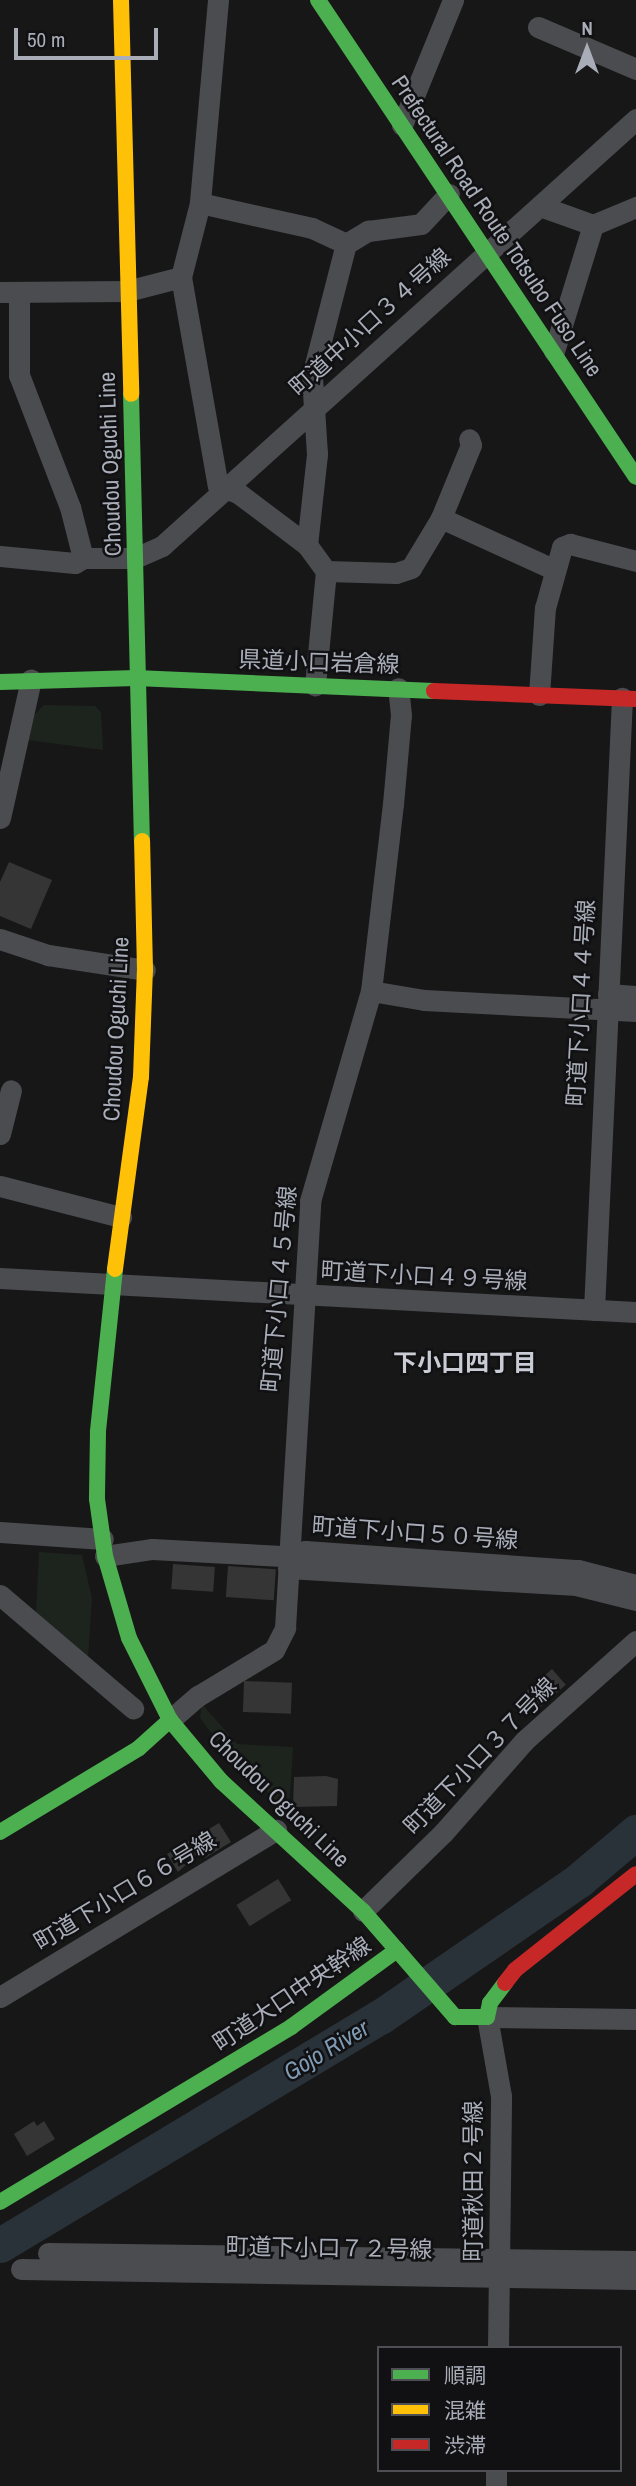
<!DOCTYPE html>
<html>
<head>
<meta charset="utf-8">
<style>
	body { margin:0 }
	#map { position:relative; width:636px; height:2486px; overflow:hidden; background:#171717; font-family:"Archivo Narrow","Noto Sans JP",sans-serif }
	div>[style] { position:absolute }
	.green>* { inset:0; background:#1d241e }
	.river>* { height:35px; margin:-17.5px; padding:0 17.5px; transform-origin:17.5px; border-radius:17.5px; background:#2a3239 }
	.building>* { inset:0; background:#353536; transform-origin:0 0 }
	.street>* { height:21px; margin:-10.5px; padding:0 10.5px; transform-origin:10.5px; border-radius:10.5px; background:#4b4c50 }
	.fast>* { height:16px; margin:-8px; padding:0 8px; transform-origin:8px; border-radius:8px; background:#4caf50 }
	.slow>* { height:16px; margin:-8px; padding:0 8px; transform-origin:8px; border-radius:8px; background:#ffc107 }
	.jam>* { height:16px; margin:-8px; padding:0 8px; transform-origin:8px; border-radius:8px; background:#c62828 }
	span { translate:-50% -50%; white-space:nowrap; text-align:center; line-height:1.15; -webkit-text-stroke:5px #111113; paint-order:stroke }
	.street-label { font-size:23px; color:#a8adb8 }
	.neighbourhood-label { font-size:24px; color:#c9ccd4; font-weight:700 }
	.water-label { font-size:24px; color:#7f9bb3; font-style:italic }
	.legend { position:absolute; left:377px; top:2346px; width:245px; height:126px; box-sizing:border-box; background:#111113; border:2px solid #4d4f55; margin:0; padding:9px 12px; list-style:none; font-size:21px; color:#a8adb8 }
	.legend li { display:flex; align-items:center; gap:14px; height:35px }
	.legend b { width:35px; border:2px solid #4d4f55 }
	.north { position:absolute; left:552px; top:14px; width:70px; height:70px; -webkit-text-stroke:5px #111113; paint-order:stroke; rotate:0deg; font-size:19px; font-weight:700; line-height:28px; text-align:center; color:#a8adb8 }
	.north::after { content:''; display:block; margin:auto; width:24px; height:32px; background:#a8adb8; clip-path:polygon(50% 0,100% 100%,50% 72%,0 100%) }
	.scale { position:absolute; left:14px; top:28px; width:144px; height:32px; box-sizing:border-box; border:4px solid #a8adb8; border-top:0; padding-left:9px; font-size:21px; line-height:24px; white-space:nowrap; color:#a8adb8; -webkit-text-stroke:5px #111113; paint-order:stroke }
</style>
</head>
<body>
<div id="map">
	<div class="green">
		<i style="clip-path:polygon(44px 705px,95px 706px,101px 712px,103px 750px,28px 740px,33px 716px)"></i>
		<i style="clip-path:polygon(39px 1552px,82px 1555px,92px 1598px,88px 1658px,36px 1613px)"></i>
		<i style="clip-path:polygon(202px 1704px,237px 1744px,293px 1747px,289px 1813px,221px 1746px,200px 1718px)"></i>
	</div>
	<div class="river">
		<i style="left:0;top:2245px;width:443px;rotate:-31deg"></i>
		<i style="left:380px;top:2017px;width:242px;rotate:-34.5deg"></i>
		<i style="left:579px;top:1880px;width:75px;rotate:-40.1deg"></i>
	</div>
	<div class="building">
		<i style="clip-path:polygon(9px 862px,52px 880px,31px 929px,0 916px,0 882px)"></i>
		<i style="left:173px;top:1564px;width:42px;height:25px;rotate:4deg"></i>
		<i style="left:228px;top:1566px;width:48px;height:31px;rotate:4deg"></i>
		<i style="left:552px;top:1669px;width:21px;height:34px;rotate:49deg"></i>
		<i style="left:244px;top:1681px;width:48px;height:31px;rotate:2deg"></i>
		<i style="clip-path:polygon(326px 1776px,338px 1779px,337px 1806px,293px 1807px,294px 1777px)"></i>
		<i style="clip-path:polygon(219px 1823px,231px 1842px,205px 1858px,201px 1851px,178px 1872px,167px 1854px)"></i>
		<i style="left:278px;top:1879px;width:25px;height:49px;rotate:58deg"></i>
		<i style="clip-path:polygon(34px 2121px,37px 2126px,44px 2121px,55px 2139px,27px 2156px,14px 2134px)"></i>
	</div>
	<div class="street">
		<i style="left:218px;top:0;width:204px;rotate:95.1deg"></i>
		<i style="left:200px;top:203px;width:76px;rotate:104.4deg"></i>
		<i style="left:181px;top:277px;width:212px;rotate:80deg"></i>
		<i style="left:218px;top:486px;width:21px;rotate:19deg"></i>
		<i style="left:238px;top:493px;width:86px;rotate:37deg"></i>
		<i style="left:307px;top:545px;width:32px;rotate:54deg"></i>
		<i style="left:326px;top:571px;width:115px;rotate:95.5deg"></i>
		<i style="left:538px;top:27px;width:107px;rotate:23.2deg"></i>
		<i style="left:402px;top:125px;width:135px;rotate:-67.8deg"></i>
		<i style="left:200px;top:203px;width:115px;rotate:12.6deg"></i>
		<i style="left:312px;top:228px;width:38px;rotate:25deg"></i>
		<i style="left:346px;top:244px;width:26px;rotate:-31deg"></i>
		<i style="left:368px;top:231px;width:53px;rotate:-7.5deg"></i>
		<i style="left:421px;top:224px;width:41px;rotate:-47deg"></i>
		<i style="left:540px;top:206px;width:56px;rotate:19.7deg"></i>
		<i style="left:593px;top:225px;width:47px;rotate:-22.7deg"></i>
		<i style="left:0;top:292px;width:127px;rotate:-0.5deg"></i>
		<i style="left:127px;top:291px;width:56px;rotate:-14.5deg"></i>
		<i style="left:19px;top:292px;width:83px;rotate:90deg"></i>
		<i style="left:19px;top:375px;width:142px;rotate:68.9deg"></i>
		<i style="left:70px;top:507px;width:53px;rotate:75.7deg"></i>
		<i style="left:554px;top:351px;width:132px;rotate:-72.8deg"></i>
		<i style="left:441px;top:518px;width:123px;rotate:24.5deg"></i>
		<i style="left:307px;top:545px;width:92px;rotate:-83.7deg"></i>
		<i style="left:317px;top:454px;width:78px;rotate:-93.7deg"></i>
		<i style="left:312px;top:376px;width:136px;rotate:-75.6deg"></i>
		<i style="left:0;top:556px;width:75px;rotate:5.3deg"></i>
		<i style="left:75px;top:563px;width:9px;rotate:-32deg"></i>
		<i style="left:83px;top:558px;width:52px"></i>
		<i style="left:135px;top:558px;width:30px;rotate:-24deg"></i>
		<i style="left:162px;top:546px;width:638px;rotate:-42.01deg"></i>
		<i style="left:326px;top:571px;width:70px;rotate:1.6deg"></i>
		<i style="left:396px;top:573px;width:16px;rotate:-18deg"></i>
		<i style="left:411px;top:568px;width:58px;rotate:-59deg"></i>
		<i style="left:441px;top:518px;width:79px;rotate:-67.7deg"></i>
		<i style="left:471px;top:445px;width:6px;rotate:-108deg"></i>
		<i style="left:539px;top:695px;width:87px;rotate:-86.1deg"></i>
		<i style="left:545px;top:608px;width:63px;rotate:-74.4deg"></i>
		<i style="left:562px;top:547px;width:9px;rotate:-21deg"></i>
		<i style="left:570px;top:544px;width:68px;rotate:14.4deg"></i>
		<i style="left:0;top:818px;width:142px;rotate:-77.4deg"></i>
		<i style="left:0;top:939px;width:51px;rotate:18.4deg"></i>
		<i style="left:48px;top:955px;width:98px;rotate:8.8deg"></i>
		<i style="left:371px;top:991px;width:54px;rotate:9.6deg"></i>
		<i style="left:424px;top:1000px;width:212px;rotate:3deg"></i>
		<i style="left:608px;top:994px;width:28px;rotate:4deg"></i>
		<i style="left:0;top:1134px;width:45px;rotate:-76deg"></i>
		<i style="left:0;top:1186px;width:125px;rotate:14.4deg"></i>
		<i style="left:0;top:1278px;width:637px;rotate:3.06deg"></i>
		<i style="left:594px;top:1310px;width:613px;rotate:-87.38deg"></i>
		<i style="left:0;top:1532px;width:103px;rotate:3.9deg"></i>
		<i style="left:105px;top:1556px;width:48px;rotate:-8.5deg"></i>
		<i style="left:152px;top:1549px;width:130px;rotate:3.1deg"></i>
		<i style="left:282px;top:1556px;width:24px;rotate:-12deg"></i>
		<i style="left:305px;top:1551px;width:274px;rotate:4deg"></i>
		<i style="left:578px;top:1570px;width:60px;rotate:14.5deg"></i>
		<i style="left:288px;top:1568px;width:289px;rotate:3.4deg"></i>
		<i style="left:576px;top:1585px;width:62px;rotate:14deg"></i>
		<i style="left:0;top:1595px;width:175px;rotate:40.4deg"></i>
		<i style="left:170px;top:1720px;width:37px;rotate:-41deg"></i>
		<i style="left:198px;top:1696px;width:89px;rotate:-31.2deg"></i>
		<i style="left:274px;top:1650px;width:25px;rotate:-63deg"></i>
		<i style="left:285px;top:1628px;width:428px;rotate:-86.6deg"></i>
		<i style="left:310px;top:1201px;width:219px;rotate:-73.8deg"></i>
		<i style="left:371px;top:991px;width:188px;rotate:-83.3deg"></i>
		<i style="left:393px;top:804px;width:89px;rotate:-84.9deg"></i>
		<i style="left:401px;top:715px;width:27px;rotate:-96deg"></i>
		<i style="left:363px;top:1911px;width:112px;rotate:-44.3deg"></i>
		<i style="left:443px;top:1833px;width:123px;rotate:-48.6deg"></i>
		<i style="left:524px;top:1741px;width:150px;rotate:-41.8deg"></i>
		<i style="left:0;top:1997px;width:323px;rotate:-31.2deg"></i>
		<i style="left:48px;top:2253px;width:588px;rotate:0.78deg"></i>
		<i style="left:21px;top:2269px;width:615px;rotate:0.93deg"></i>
		<i style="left:498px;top:2348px;width:252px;rotate:-89.3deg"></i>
		<i style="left:501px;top:2096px;width:80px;rotate:-100deg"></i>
		<i style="left:487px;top:2017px;width:149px;rotate:0.8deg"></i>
		<i style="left:496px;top:2486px;width:16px;rotate:-90deg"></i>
	</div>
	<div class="fast">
		<i style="left:318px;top:0;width:573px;rotate:56.31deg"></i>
		<i style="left:131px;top:394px;width:447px;rotate:88.6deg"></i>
		<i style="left:0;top:682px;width:136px;rotate:-1.7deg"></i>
		<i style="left:136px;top:678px;width:298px;rotate:2.5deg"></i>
		<i style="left:115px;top:1269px;width:164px;rotate:96deg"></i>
		<i style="left:98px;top:1432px;width:67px;rotate:90.9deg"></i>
		<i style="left:97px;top:1499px;width:58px;rotate:82deg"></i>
		<i style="left:105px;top:1556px;width:85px;rotate:73.7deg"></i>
		<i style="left:129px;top:1638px;width:92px;rotate:63.4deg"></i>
		<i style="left:170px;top:1720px;width:80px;rotate:50.1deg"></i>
		<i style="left:221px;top:1781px;width:193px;rotate:42.5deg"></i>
		<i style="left:363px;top:1911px;width:52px;rotate:48.9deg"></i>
		<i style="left:0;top:1832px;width:162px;rotate:-31.1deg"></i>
		<i style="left:139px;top:1748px;width:42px;rotate:-42.1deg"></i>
		<i style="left:0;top:2202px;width:340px;rotate:-31deg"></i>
		<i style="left:291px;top:2027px;width:131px;rotate:-36deg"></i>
		<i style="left:397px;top:1950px;width:89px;rotate:49.1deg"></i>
		<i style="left:455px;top:2017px;width:32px"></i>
		<i style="left:487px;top:2017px;width:14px;rotate:-78deg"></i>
		<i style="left:490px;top:2003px;width:25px;rotate:-53deg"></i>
	</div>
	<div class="slow">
		<i style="left:121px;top:0;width:394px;rotate:88.5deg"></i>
		<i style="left:115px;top:1269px;width:194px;rotate:-82.3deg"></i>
		<i style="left:141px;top:1077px;width:107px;rotate:-87.9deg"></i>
		<i style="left:145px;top:970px;width:129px;rotate:-91.3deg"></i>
	</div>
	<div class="jam">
		<i style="left:434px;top:691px;width:202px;rotate:2.3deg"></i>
		<i style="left:505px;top:1983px;width:16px;rotate:-52deg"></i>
		<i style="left:515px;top:1970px;width:154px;rotate:-38.4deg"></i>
	</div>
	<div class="street-label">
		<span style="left:497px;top:226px;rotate:56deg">Prefectural Road Route Totsubo Fuso Line</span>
		<span style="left:370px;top:322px;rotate:-42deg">町道中小口３４号線</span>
		<span style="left:110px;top:464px;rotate:-92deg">Choudou Oguchi Line</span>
		<span style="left:319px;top:662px;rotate:2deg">県道小口岩倉線</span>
		<span style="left:581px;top:1003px;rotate:-87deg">町道下小口４４号線</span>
		<span style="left:116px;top:1029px;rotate:-87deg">Choudou Oguchi Line</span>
		<span style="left:424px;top:1276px;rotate:3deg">町道下小口４９号線</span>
		<span style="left:279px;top:1289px;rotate:-85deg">町道下小口４５号線</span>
		<span style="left:415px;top:1533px;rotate:4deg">町道下小口５０号線</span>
		<span style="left:480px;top:1756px;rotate:-46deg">町道下小口３７号線</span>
		<span style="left:279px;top:1799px;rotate:44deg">Choudou Oguchi Line</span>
		<span style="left:125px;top:1891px;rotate:-31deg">町道下小口６６号線</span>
		<span style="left:292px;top:1994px;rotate:-34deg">町道大口中央幹線</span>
		<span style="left:473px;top:2181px;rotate:-90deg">町道秋田２号線</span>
		<span style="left:329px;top:2248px;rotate:1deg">町道下小口７２号線</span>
	</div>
	<div class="neighbourhood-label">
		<span style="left:465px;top:1363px">下小口四丁目</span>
	</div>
	<div class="water-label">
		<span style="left:326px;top:2050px;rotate:-31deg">Gojo River</span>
	</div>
	<ul class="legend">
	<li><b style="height:9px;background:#4caf50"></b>順調</li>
	<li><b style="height:9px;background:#ffc107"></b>混雑</li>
	<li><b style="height:9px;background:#c62828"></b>渋滞</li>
	</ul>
	<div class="north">N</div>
	<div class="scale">50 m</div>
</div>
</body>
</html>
